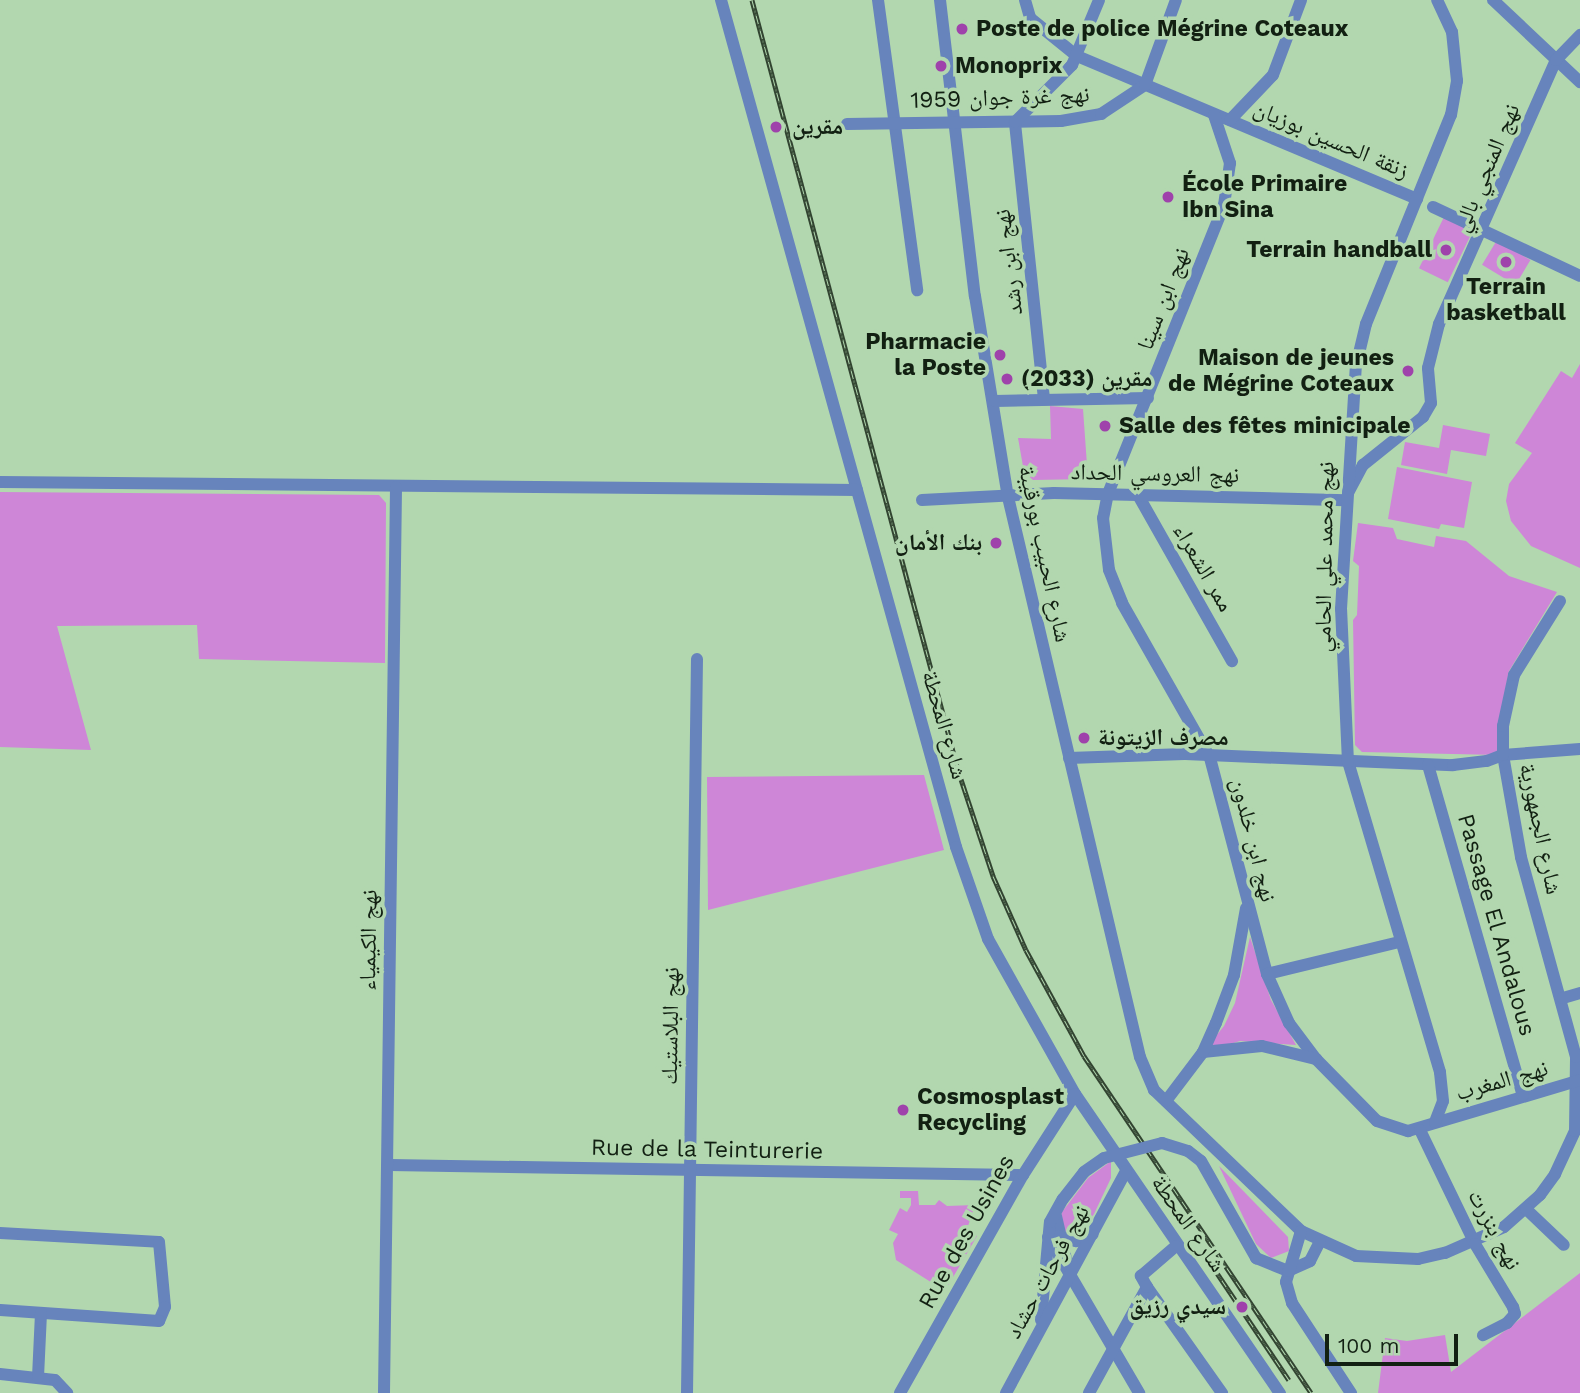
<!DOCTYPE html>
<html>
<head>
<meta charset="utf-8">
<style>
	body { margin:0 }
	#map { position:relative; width:1580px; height:1393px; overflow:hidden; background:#b2d7af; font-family:"Work Sans","Noto Naskh Arabic",sans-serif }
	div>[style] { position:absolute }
	.green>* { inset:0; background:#ce86d7; transform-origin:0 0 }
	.minor>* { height:12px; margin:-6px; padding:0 6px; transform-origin:6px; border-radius:6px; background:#6784bc }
	.rail>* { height:5px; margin-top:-2.5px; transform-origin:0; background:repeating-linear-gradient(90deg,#b2d7af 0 8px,#324431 0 16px); box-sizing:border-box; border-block:2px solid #324431 }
	.minor-bridge>* { height:12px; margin:-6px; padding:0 6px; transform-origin:6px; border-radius:6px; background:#6784bc }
	.dots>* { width:19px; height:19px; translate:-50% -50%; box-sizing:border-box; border:4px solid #b2d7af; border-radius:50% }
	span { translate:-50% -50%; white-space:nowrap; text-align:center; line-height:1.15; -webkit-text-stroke:7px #b2d7af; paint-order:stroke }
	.poi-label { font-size:23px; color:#122012; font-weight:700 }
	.left { translate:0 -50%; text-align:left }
	.right { translate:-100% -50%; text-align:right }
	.street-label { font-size:23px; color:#122012 }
	.scale { position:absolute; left:1325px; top:1334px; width:133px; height:32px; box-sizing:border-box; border:4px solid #122012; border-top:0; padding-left:9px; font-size:21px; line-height:24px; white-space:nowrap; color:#122012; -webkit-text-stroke:5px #b2d7af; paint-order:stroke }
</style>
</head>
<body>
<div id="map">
	<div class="green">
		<i style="left:1444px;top:217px;width:32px;height:57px;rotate:26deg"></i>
		<i style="left:1497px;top:240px;width:39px;height:29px;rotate:31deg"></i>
		<i style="clip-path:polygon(1580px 364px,1580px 568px,1531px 546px,1511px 521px,1506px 501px,1509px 484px,1532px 453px,1515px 443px,1561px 371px,1572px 378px)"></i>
		<i style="clip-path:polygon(1050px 406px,1083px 409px,1088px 479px,1033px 480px,1024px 472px,1018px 438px,1051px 439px)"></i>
		<i style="clip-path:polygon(1443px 425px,1490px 434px,1486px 456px,1451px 450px,1447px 474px,1401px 465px,1405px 442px,1439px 448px)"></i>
		<i style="clip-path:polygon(1397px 467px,1472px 482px,1464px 528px,1441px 524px,1439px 529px,1388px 519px)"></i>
		<i style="clip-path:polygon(0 492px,379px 495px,386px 503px,385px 663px,199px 659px,197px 625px,57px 626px,91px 750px,0 747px)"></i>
		<i style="clip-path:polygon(1358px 523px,1393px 528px,1397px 539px,1434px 547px,1436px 536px,1466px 541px,1509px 576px,1557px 592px,1509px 671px,1498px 726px,1498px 755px,1362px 752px,1355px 745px,1353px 620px,1357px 615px,1359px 566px,1353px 561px)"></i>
		<i style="clip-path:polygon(924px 775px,944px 850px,708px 910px,707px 777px)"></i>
		<i style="clip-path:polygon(1250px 937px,1271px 1000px,1296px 1045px,1240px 1041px,1203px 1052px,1224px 1026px,1235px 1003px)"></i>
		<i style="clip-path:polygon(1111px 1161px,1111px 1178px,1094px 1214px,1078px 1236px,1071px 1237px,1059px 1225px,1062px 1212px,1088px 1178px)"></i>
		<i style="clip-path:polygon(1219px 1166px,1288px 1237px,1289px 1251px,1271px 1258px,1256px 1244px)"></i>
		<i style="clip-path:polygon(900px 1191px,918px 1191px,919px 1205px,935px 1205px,939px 1200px,947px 1206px,975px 1205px,964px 1238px,968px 1240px,972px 1233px,977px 1236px,945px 1291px,896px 1260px,893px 1243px,898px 1234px,889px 1230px,900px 1208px,907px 1212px,911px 1205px,911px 1198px,900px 1198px)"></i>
		<i style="clip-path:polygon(1580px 1273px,1580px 1393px,1378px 1393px,1385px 1338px,1407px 1341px,1445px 1335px,1451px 1372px)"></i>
	</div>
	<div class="minor">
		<i style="left:721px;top:0;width:879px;rotate:74.49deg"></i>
		<i style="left:956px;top:847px;width:97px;rotate:70.8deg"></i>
		<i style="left:988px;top:939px;width:178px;rotate:60.7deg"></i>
		<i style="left:1075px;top:1094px;width:363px;rotate:55.6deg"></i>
		<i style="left:878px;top:0;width:293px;rotate:82.3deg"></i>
		<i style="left:940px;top:0;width:298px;rotate:83.3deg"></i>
		<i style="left:975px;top:296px;width:204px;rotate:80.7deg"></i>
		<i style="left:1008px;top:497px;width:575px;rotate:76.74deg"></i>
		<i style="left:1140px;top:1057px;width:36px;rotate:67deg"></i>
		<i style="left:1154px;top:1090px;width:204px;rotate:43.8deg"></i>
		<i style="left:1301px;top:1231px;width:60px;rotate:24.4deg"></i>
		<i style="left:1356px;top:1256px;width:62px;rotate:2.8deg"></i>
		<i style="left:1418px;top:1259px;width:28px;rotate:-13deg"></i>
		<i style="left:1445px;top:1253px;width:64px;rotate:-23.8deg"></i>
		<i style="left:1504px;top:1227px;width:48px;rotate:-41.6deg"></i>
		<i style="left:1540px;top:1195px;width:26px;rotate:-54deg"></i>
		<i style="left:1555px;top:1174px;width:47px;rotate:-65.1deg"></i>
		<i style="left:1575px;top:1131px;width:74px;rotate:-89.2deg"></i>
		<i style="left:1576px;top:1057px;width:207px;rotate:-105.4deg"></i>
		<i style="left:1521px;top:857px;width:104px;rotate:-100deg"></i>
		<i style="left:1503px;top:755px;width:77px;rotate:-4.5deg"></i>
		<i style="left:1025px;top:0;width:19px;rotate:74deg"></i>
		<i style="left:1030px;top:18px;width:60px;rotate:39deg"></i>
		<i style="left:1077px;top:56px;width:369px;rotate:22.8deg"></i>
		<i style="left:1493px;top:0;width:120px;rotate:43.3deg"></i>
		<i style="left:1214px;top:115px;width:51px;rotate:71.6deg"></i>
		<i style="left:1230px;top:163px;width:42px;rotate:98.1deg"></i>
		<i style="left:1224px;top:205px;width:310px;rotate:111.9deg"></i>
		<i style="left:1108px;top:493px;width:25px;rotate:101deg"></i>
		<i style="left:1103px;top:518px;width:52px;rotate:83.4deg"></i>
		<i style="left:1109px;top:570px;width:35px;rotate:68deg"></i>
		<i style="left:1122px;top:603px;width:178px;rotate:60.4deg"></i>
		<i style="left:1210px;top:758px;width:223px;rotate:75.2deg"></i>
		<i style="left:1267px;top:974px;width:54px;rotate:65.8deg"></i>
		<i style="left:1289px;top:1023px;width:45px;rotate:53.1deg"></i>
		<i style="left:1316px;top:1059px;width:87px;rotate:45.5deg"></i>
		<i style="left:1377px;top:1121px;width:33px;rotate:18deg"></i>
		<i style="left:1408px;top:1131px;width:179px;rotate:-16.5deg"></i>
		<i style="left:1230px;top:120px;width:62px;rotate:-46.3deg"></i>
		<i style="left:1273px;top:75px;width:80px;rotate:-69.5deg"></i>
		<i style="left:847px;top:124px;width:214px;rotate:-0.8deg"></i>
		<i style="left:1061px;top:121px;width:41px;rotate:-9.9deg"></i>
		<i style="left:1101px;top:114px;width:53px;rotate:-33.4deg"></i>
		<i style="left:1145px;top:85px;width:90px;rotate:-70deg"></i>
		<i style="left:1433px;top:207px;width:162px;rotate:25.1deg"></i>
		<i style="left:1044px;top:399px;width:279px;rotate:-96deg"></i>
		<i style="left:1015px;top:122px;width:81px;rotate:-45deg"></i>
		<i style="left:1072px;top:65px;width:70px;rotate:-67.4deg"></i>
		<i style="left:995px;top:401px;width:153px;rotate:-1.1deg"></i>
		<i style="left:0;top:482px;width:857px;rotate:0.53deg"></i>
		<i style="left:1348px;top:493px;width:32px;rotate:-62deg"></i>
		<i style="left:1363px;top:465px;width:77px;rotate:-38.7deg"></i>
		<i style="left:1423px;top:417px;width:16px;rotate:-60deg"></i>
		<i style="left:1431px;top:403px;width:35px;rotate:-95deg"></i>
		<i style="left:1428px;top:368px;width:45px;rotate:-76deg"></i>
		<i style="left:1439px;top:324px;width:289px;rotate:-66.1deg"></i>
		<i style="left:1556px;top:60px;width:35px;rotate:-46deg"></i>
		<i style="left:1138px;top:495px;width:191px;rotate:60.5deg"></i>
		<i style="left:922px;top:500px;width:132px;rotate:-3deg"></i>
		<i style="left:1054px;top:493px;width:292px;rotate:1.4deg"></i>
		<i style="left:1069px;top:758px;width:116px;rotate:-2deg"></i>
		<i style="left:1185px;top:754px;width:268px;rotate:2.4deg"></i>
		<i style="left:1453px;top:765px;width:34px;rotate:-7deg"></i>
		<i style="left:1487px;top:761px;width:17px;rotate:-21deg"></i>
		<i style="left:1503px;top:755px;width:29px;rotate:-90deg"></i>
		<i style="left:1503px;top:726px;width:52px;rotate:-77.8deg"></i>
		<i style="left:1514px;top:675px;width:87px;rotate:-58.1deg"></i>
		<i style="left:1428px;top:765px;width:344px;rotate:74deg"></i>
		<i style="left:1267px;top:974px;width:136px;rotate:-13.6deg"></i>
		<i style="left:1563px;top:998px;width:18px;rotate:-16deg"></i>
		<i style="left:1203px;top:1052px;width:59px;rotate:-5.8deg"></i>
		<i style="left:1262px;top:1046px;width:56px;rotate:13.5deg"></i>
		<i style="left:1166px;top:1101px;width:61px;rotate:-52.9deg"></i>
		<i style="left:1203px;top:1052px;width:32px;rotate:-66deg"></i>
		<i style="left:1216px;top:1023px;width:51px;rotate:-69.4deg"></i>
		<i style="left:1234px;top:975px;width:68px;rotate:-79.8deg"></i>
		<i style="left:1435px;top:1122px;width:22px;rotate:-69deg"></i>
		<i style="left:1443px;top:1101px;width:29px;rotate:-96deg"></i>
		<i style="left:1440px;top:1072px;width:323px;rotate:-106.5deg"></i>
		<i style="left:1348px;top:762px;width:153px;rotate:-92.6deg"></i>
		<i style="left:1341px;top:609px;width:243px;rotate:-86.5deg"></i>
		<i style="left:1356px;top:366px;width:43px;rotate:-76.6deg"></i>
		<i style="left:1366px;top:324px;width:226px;rotate:-67.9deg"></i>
		<i style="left:1451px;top:115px;width:35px;rotate:-80deg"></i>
		<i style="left:1457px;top:81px;width:49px;rotate:-95.8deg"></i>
		<i style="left:1452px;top:32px;width:35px;rotate:-115deg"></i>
		<i style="left:1420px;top:1130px;width:127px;rotate:64.2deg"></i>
		<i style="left:1475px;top:1244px;width:74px;rotate:58.9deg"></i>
		<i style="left:1513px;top:1307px;width:7px;rotate:74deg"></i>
		<i style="left:1515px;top:1314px;width:12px;rotate:132deg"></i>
		<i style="left:1507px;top:1323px;width:27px;rotate:153deg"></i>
		<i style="left:1162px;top:1143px;width:27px;rotate:17deg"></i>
		<i style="left:1188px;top:1151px;width:16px;rotate:38deg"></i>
		<i style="left:1201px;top:1161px;width:112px;rotate:60.4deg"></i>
		<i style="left:1256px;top:1258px;width:35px;rotate:22deg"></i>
		<i style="left:1288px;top:1271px;width:24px;rotate:-24deg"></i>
		<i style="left:1310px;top:1261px;width:22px;rotate:-63deg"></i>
		<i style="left:390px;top:1165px;width:633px;rotate:0.91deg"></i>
		<i style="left:1526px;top:1209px;width:52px;rotate:43.5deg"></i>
		<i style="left:1056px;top:1216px;width:62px;rotate:76.9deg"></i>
		<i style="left:1301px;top:1231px;width:53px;rotate:106.4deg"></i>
		<i style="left:1286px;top:1282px;width:22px;rotate:74deg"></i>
		<i style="left:1292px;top:1303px;width:108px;rotate:56.8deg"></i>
		<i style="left:0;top:1233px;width:159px;rotate:3.2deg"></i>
		<i style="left:159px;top:1242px;width:65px;rotate:84.7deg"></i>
		<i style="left:165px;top:1307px;width:15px;rotate:113deg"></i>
		<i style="left:159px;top:1321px;width:159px;rotate:-176deg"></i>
		<i style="left:1058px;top:1236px;width:19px;rotate:16deg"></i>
		<i style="left:1076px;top:1241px;width:18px;rotate:-22deg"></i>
		<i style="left:1048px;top:1237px;width:181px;rotate:59.7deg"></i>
		<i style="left:1147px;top:1287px;width:130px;rotate:54.7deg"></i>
		<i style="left:1041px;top:1320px;width:98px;rotate:-84.8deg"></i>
		<i style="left:1050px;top:1222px;width:26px;rotate:-61deg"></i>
		<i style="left:0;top:1374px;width:55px;rotate:6.2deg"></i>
		<i style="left:55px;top:1380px;width:18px;rotate:47deg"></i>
		<i style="left:38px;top:1377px;width:64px;rotate:-87.3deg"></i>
		<i style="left:384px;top:1393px;width:906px;rotate:-89.24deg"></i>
		<i style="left:687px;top:1393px;width:734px;rotate:-89.22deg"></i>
		<i style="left:900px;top:1393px;width:250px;rotate:-60.6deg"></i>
		<i style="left:1023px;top:1175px;width:96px;rotate:-57.3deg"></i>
		<i style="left:1006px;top:1393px;width:252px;rotate:-61.6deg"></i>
		<i style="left:1089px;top:1393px;width:121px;rotate:-61.3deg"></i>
		<i style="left:1147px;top:1287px;width:13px;rotate:-119deg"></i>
		<i style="left:1141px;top:1276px;width:46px;rotate:-40.6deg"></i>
	</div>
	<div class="rail">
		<i style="left:752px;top:0;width:797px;rotate:75.02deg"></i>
		<i style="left:958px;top:770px;width:112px;rotate:71.7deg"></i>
		<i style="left:993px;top:876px;width:81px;rotate:66deg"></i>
		<i style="left:1026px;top:950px;width:121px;rotate:61.3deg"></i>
		<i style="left:1084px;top:1056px;width:406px;rotate:56deg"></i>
		<i style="left:1213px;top:1267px;width:136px;rotate:56.1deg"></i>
	</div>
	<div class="minor-bridge">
		<i style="left:1063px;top:1199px;width:34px;rotate:-52deg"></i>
		<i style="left:1084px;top:1172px;width:24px;rotate:-35deg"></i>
		<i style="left:1104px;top:1158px;width:60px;rotate:-14.5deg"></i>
	</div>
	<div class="dots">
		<i style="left:962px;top:29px;background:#9f42ab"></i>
		<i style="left:941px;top:66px;background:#9f42ab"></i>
		<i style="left:776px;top:127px;background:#9f42ab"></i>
		<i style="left:1168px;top:197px;background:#9f42ab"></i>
		<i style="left:1446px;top:250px;background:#9f42ab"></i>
		<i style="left:1506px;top:262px;background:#9f42ab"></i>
		<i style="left:1000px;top:355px;background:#9f42ab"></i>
		<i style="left:1408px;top:371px;background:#9f42ab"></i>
		<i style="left:1007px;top:379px;background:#9f42ab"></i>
		<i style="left:1105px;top:426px;background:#9f42ab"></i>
		<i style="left:996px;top:543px;background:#9f42ab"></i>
		<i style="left:1084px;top:738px;background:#9f42ab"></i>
		<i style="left:903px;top:1110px;background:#9f42ab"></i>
		<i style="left:1242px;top:1307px;background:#9f42ab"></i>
	</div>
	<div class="poi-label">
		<span class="left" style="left:976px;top:29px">Poste de police Mégrine Coteaux</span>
		<span class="left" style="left:955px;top:66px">Monoprix</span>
		<span class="left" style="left:792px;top:127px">مقرين</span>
		<span class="left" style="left:1182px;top:197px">École Primaire<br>Ibn Sina</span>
		<span class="right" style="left:1432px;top:250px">Terrain handball</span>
		<span style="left:1506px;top:300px">Terrain<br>basketball</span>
		<span class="right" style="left:986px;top:355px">Pharmacie<br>la Poste</span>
		<span class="right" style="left:1394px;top:371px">Maison de jeunes<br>de Mégrine Coteaux</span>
		<span class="left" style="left:1021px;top:379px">مقرين (2033)</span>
		<span class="left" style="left:1119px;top:426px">Salle des fêtes minicipale</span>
		<span class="right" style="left:982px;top:543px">بنك الأمان</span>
		<span class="left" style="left:1098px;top:738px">مصرف الزيتونة</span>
		<span class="left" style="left:917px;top:1110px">Cosmosplast<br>Recycling</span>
		<span class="right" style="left:1226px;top:1307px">سيدي رزيق</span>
	</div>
	<div class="street-label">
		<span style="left:1000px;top:98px;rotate:-2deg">نهج غرة جوان 1959</span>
		<span style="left:1331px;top:140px;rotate:23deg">زنقة الحسين بوزيان</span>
		<span style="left:1487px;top:168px;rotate:-67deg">نهج المنجي بالي</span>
		<span style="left:1009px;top:262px;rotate:-97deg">نهج ابن رشد</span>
		<span style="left:1164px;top:299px;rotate:-69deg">نهج ابن سينا</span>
		<span style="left:1155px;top:474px;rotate:1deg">نهج العروسي الحداد</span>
		<span style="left:1044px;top:554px;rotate:78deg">شارع الحبيب بورقيبة</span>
		<span style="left:1325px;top:557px;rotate:-89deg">نهج محمد علي الحامي</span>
		<span style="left:1203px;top:568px;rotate:60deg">ممر الشعراء</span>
		<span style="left:944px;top:725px;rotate:74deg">شارع المحطة</span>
		<span style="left:1540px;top:829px;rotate:78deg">شارع الجمهورية</span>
		<span style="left:1253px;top:840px;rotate:76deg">نهج ابن خلدون</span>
		<span style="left:1496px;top:925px;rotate:74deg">Passage El Andalous</span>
		<span style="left:369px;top:940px;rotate:-89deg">نهج الكيمياء</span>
		<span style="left:671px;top:1026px;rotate:-89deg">نهج البلاستيك</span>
		<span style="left:1502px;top:1081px;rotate:-16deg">نهج المغرب</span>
		<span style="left:707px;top:1150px;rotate:1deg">Rue de la Teinturerie</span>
		<span style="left:1188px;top:1224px;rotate:55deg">شارع المحطة</span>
		<span style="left:1494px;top:1230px;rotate:62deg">نهج بنزرت</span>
		<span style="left:967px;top:1232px;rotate:-61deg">Rue des Usines</span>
		<span style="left:1048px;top:1272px;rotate:-61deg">نهج فرحات حشاد</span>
	</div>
	<div class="scale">100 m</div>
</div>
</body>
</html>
